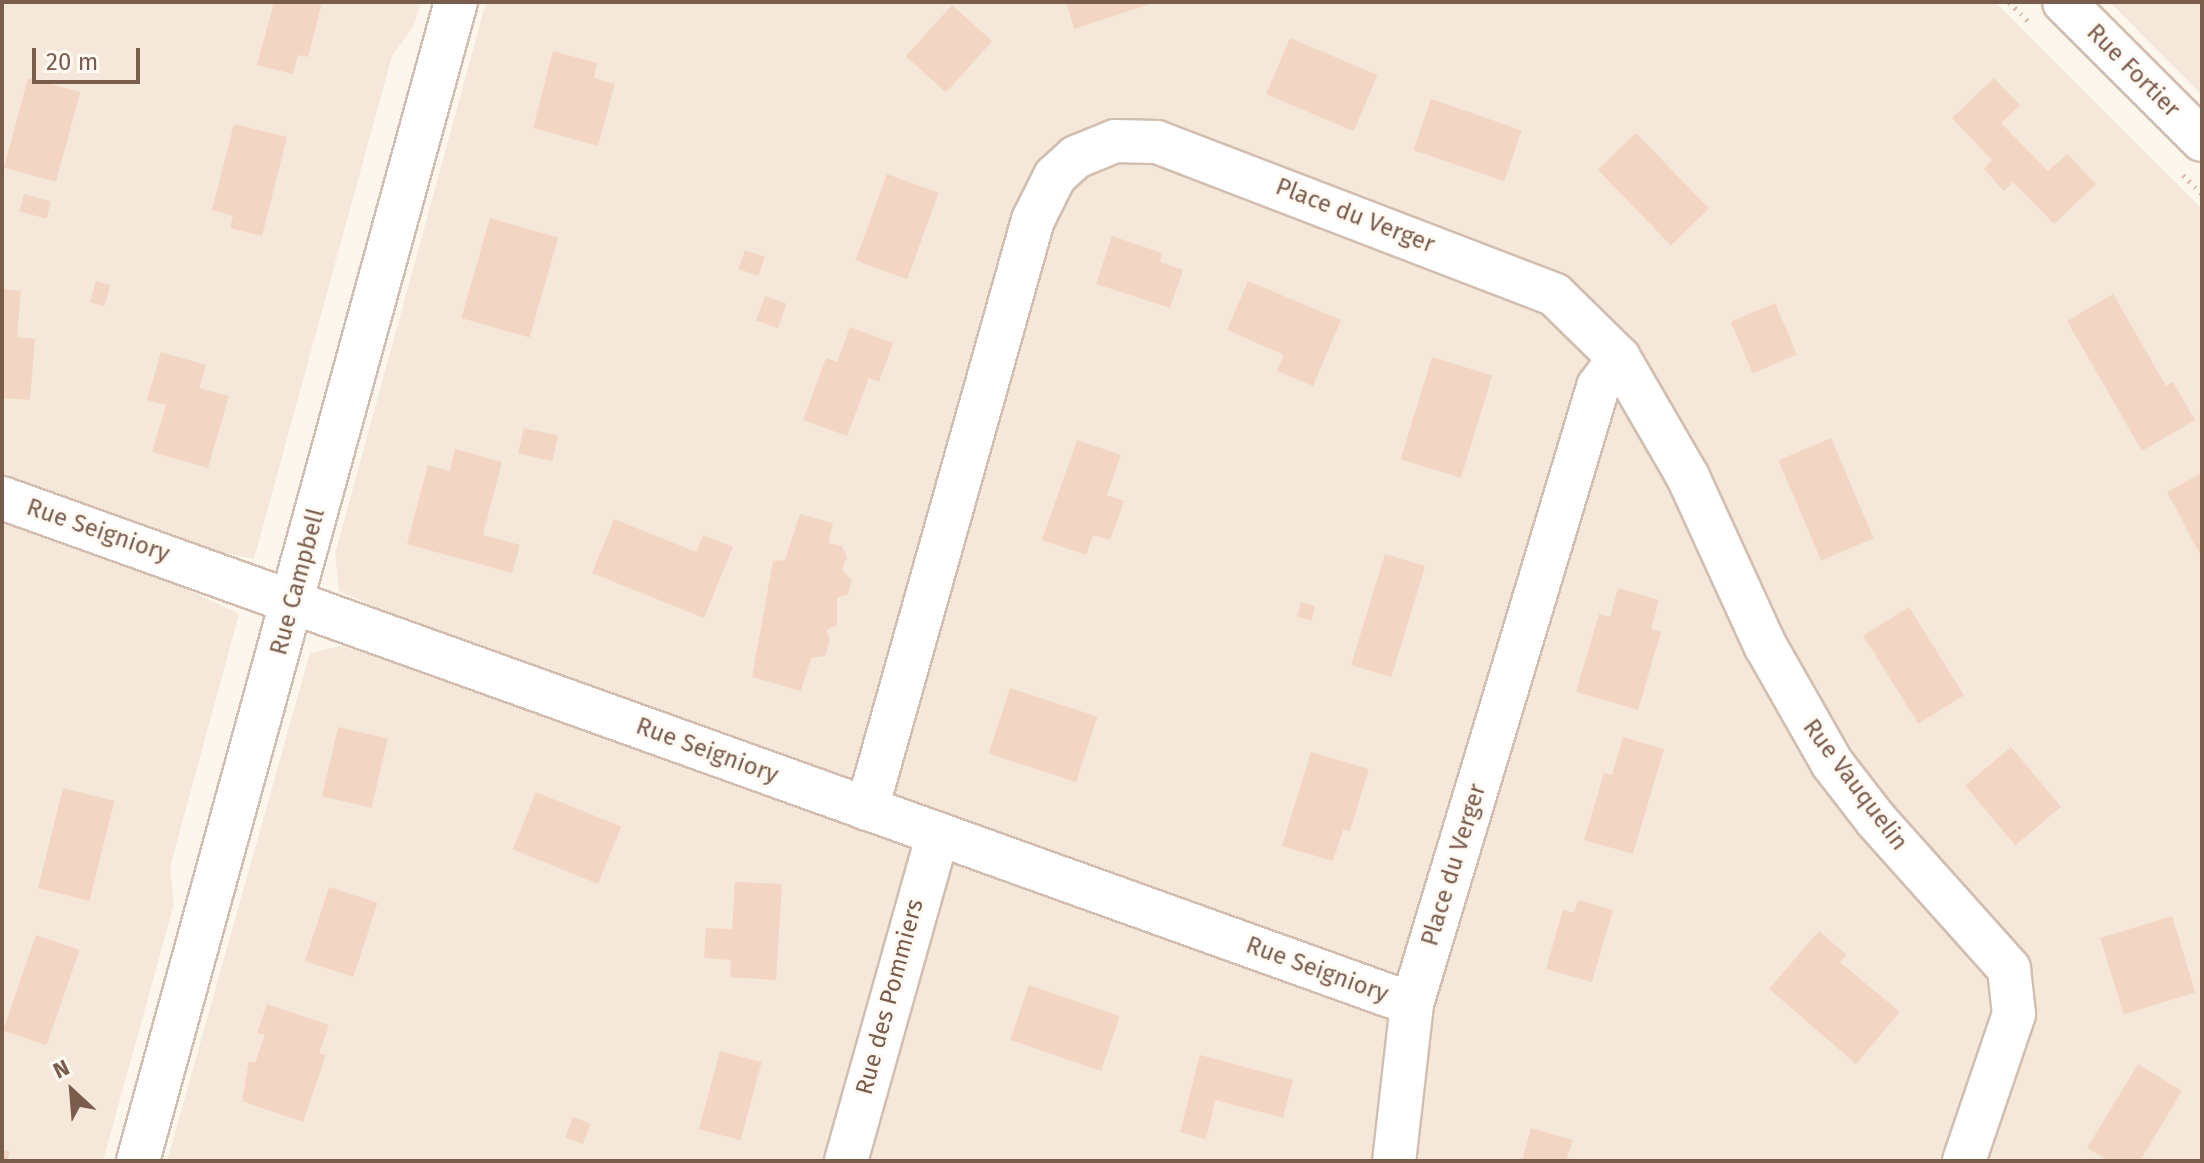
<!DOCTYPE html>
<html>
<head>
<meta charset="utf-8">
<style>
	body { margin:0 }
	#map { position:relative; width:2204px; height:1163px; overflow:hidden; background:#fdf6ec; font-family:"Fira Sans",sans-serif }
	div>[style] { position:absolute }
	.residential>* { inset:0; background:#f5e8da }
	.building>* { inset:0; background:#f3d5c3; transform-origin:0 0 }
	.path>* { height:5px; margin-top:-2.5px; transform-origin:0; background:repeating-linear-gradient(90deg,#d9b8a5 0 2px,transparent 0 8px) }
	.roads { filter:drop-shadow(2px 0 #d1beb0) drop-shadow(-2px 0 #d1beb0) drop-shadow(0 2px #d1beb0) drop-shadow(0 -2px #d1beb0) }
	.minor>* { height:42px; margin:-21px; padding:0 21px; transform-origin:21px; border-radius:21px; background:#fff }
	span { translate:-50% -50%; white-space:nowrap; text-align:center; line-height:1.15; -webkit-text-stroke:6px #fffaf3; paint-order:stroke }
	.street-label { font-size:24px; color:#7a5c4d }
	.frame { position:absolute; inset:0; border:4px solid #7a5c4d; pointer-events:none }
	.north { position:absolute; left:32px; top:1051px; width:80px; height:80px; -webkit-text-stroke:6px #fffaf3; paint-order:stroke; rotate:334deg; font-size:22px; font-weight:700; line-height:32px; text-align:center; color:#7a5c4d }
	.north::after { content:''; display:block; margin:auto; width:28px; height:36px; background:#7a5c4d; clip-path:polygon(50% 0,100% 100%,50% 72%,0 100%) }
	.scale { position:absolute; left:32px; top:48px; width:108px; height:36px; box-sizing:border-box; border:4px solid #7a5c4d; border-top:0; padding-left:10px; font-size:24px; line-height:28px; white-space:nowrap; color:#7a5c4d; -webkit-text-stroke:6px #fffaf3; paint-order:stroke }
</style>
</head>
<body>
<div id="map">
	<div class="residential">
		<i style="clip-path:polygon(2px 2px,421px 2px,414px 26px,392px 56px,254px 559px,190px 545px,176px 584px,239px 614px,170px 867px,174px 904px,103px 1161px,2px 1161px)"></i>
		<i style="clip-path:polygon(486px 2px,1995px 2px,2202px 209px,2202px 1161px,167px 1161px,310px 653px,341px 646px,387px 659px,398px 617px,339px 591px,335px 554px)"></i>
		<i style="clip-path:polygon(2110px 2px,2202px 2px,2202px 95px)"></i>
	</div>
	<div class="building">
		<i style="clip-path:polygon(274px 2px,322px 2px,308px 57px,298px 55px,293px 74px,257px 65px)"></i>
		<i style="clip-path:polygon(1066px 2px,1153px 2px,1153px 3px,1074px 29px)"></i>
		<i style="left:952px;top:5px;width:54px;height:69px;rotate:42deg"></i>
		<i style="left:1290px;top:38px;width:95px;height:61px;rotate:23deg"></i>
		<i style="clip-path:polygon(553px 51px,597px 63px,594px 78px,615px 84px,598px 146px,533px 128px)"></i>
		<i style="left:28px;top:78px;width:54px;height:93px;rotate:15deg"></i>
		<i style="clip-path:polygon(1994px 78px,2020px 105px,2001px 123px,2048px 171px,2067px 154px,2096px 184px,2054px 224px,2013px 182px,2004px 191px,1984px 169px,1992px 160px,1952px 118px)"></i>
		<i style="left:1431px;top:99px;width:96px;height:54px;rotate:19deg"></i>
		<i style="clip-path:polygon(234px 124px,287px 137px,262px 236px,230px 228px,233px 216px,212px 210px)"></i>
		<i style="left:1636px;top:133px;width:105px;height:53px;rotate:46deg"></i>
		<i style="left:887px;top:174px;width:55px;height:92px;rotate:20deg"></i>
		<i style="left:24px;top:194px;width:28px;height:18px;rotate:15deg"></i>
		<i style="left:490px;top:218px;width:71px;height:104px;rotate:16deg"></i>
		<i style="clip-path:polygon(1112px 236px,1162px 253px,1160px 262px,1183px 270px,1170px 308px,1096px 284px)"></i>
		<i style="left:745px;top:250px;width:21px;height:20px;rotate:19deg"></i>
		<i style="left:96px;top:281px;width:15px;height:22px;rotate:16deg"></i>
		<i style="clip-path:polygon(1248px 281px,1341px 320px,1313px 386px,1277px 371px,1284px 355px,1227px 330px)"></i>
		<i style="clip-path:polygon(2px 289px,21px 291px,17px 337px,35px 339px,30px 400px,2px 398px)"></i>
		<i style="clip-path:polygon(2113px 294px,2166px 386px,2173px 382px,2195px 420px,2142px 451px,2067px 321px)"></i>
		<i style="left:765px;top:296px;width:23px;height:26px;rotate:20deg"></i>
		<i style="left:1775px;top:303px;width:56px;height:48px;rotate:67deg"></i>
		<i style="clip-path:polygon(850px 327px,893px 343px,879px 382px,869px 378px,847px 436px,803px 420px,826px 358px,837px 362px)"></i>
		<i style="clip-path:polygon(161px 352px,206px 365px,199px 388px,229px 396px,208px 468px,152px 452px,166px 405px,147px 400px)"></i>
		<i style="left:1432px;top:357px;width:63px;height:107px;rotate:17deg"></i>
		<i style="left:524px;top:428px;width:35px;height:26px;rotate:13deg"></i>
		<i style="left:1831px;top:438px;width:109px;height:57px;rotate:67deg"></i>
		<i style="clip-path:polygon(1077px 440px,1121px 455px,1107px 495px,1124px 501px,1110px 540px,1093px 535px,1086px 555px,1042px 540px)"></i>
		<i style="clip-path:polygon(455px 449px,502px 462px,483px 535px,520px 545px,512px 573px,407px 544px,428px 465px,450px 471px)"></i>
		<i style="clip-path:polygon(2202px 473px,2202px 558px,2167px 492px)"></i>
		<i style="clip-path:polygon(800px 514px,833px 523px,828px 543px,842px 546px,847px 557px,842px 570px,852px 580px,848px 594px,837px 598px,837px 625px,826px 630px,830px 640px,825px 656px,811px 658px,801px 691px,752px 677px,773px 561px,785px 560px)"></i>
		<i style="clip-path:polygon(614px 519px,696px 552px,703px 535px,733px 547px,704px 618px,592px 573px)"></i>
		<i style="left:1385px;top:554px;width:42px;height:116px;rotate:17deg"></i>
		<i style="clip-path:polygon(1618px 588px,1659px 600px,1651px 629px,1661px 632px,1638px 710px,1576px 692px,1599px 614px,1610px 617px)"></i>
		<i style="left:1301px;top:602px;width:15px;height:15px;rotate:16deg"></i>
		<i style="left:1909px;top:607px;width:104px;height:54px;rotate:58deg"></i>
		<i style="left:1010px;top:688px;width:92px;height:69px;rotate:18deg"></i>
		<i style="left:338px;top:727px;width:51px;height:71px;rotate:13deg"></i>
		<i style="clip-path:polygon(1623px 737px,1664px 749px,1633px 854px,1584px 840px,1604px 773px,1612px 775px)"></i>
		<i style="left:2011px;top:747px;width:78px;height:60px;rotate:50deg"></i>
		<i style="clip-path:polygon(1311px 752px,1369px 769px,1350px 831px,1343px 830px,1333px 861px,1282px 846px)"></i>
		<i style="left:63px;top:788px;width:53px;height:103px;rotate:14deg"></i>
		<i style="left:536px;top:792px;width:92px;height:62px;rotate:22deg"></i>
		<i style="clip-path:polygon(735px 882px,782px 884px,776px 980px,730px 977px,731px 960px,704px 958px,706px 928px,732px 929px)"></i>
		<i style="left:329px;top:887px;width:51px;height:78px;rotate:18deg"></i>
		<i style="clip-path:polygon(1578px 900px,1613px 910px,1592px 982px,1546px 969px,1563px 910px,1574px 913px)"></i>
		<i style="left:2172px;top:916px;width:80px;height:75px;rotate:73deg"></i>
		<i style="clip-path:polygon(1819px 931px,1847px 955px,1840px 962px,1900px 1012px,1856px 1064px,1769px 989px)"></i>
		<i style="left:36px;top:935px;width:46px;height:101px;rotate:19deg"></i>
		<i style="left:1029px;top:985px;width:96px;height:58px;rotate:19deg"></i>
		<i style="clip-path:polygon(267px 1004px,329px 1025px,319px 1053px,326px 1055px,303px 1122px,242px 1101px,249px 1061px,255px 1063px,265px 1035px,257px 1033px)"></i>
		<i style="left:720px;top:1051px;width:43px;height:81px;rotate:15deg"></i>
		<i style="clip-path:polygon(1200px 1055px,1293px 1080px,1283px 1118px,1215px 1100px,1206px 1139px,1180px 1132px)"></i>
		<i style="clip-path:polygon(2138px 1064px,2182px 1091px,2140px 1161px,2109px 1161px,2087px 1148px)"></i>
		<i style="left:573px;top:1117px;width:19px;height:22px;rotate:21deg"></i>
		<i style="clip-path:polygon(1531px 1128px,1573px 1140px,1566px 1161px,1512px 1161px,1522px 1160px)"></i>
		<i style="clip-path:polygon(2px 1149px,10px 1152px,7px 1161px,2px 1161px)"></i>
	</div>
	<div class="path">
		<i style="left:2009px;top:2px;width:27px;rotate:45deg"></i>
		<i style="left:2183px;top:175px;width:27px;rotate:45deg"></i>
	</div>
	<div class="roads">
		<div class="minor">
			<i style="left:2064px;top:2px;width:195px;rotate:45deg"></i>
			<i style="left:1619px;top:358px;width:138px;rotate:59.9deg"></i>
			<i style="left:1688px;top:477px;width:185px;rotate:65.4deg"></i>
			<i style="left:1765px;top:645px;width:136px;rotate:60.4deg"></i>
			<i style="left:1832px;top:763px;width:72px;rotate:52.3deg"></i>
			<i style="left:1876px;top:820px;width:200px;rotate:48.2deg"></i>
			<i style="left:2009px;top:969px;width:45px;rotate:83.7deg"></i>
			<i style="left:2014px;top:1014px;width:155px;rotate:108.8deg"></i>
			<i style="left:2px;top:498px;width:1498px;rotate:19.74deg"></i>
			<i style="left:867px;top:809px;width:612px;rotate:-74.26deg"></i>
			<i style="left:1033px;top:220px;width:49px;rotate:-63.4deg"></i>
			<i style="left:1055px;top:176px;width:28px;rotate:-42deg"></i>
			<i style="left:1076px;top:157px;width:42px;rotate:-22.3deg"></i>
			<i style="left:1115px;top:141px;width:42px;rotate:1.4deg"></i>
			<i style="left:1157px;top:142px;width:426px;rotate:21deg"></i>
			<i style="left:1555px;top:295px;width:90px;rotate:44.5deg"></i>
			<i style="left:1619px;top:358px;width:36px;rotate:126deg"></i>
			<i style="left:1598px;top:387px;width:644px;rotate:106.78deg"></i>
			<i style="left:1412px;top:1004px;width:158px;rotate:96.5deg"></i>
			<i style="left:138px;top:1161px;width:1202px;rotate:-74.66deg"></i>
			<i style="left:846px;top:1161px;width:340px;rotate:-74.3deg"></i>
		</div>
	</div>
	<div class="street-label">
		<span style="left:2133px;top:71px;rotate:45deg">Rue Fortier</span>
		<span style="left:1355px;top:216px;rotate:21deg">Place du Verger</span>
		<span style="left:98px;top:531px;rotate:19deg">Rue Seigniory</span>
		<span style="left:298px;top:582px;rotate:-75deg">Rue Campbell</span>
		<span style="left:707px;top:751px;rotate:20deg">Rue Seigniory</span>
		<span style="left:1855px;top:785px;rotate:53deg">Rue Vauquelin</span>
		<span style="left:1454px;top:865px;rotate:-73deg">Place du Verger</span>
		<span style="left:1317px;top:970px;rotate:20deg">Rue Seigniory</span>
		<span style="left:890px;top:997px;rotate:-75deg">Rue des Pommiers</span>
	</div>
	<div class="frame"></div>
	<div class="north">N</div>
	<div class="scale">20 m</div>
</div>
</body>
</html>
